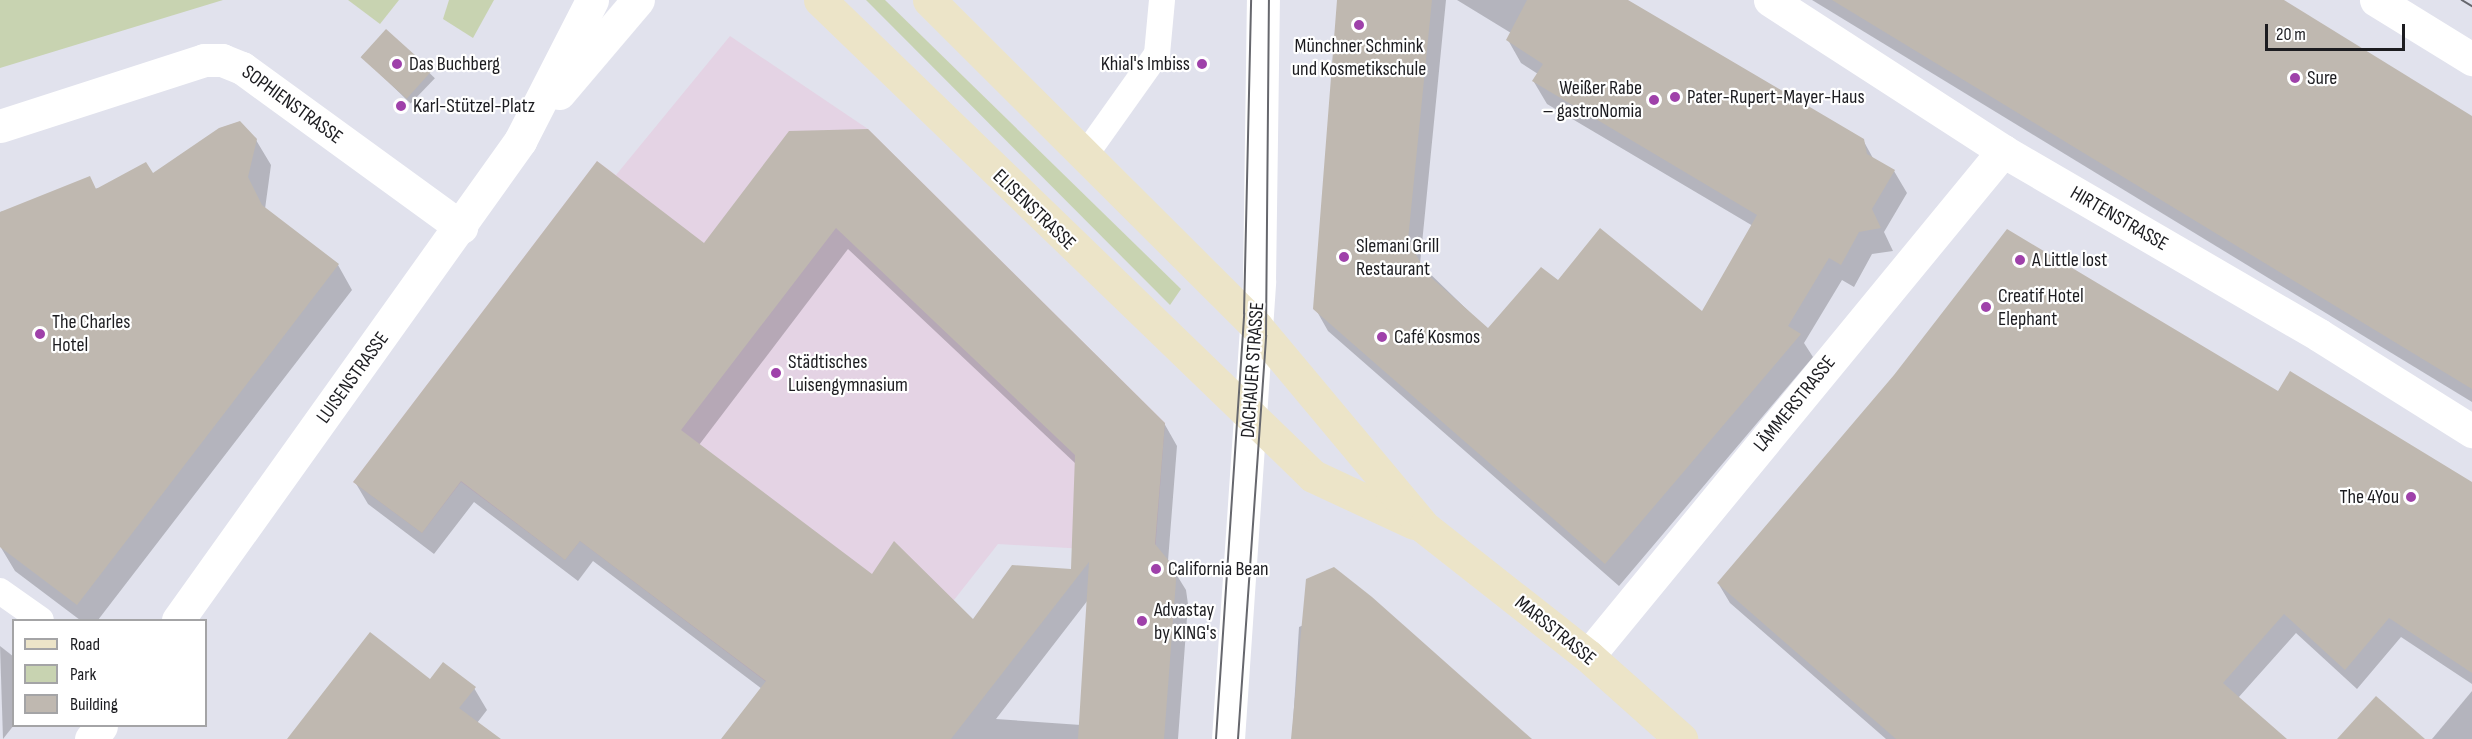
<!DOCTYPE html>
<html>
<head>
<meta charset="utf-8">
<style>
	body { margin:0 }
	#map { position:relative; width:2472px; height:739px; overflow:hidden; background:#e1e2ed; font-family:"Sofia Sans Condensed",sans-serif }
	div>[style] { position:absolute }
	.education>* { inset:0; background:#e4d3e4 }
	.green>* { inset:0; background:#c8d3b1 }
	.shadow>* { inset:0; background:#0003; transform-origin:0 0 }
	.building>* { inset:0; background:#bfb8b0; transform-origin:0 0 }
	.lane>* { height:26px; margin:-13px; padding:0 13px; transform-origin:13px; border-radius:13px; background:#fff }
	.street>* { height:33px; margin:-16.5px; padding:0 16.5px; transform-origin:16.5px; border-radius:16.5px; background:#fff }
	.secondary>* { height:33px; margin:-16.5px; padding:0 16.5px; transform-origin:16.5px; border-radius:16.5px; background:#ece4c8 }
	.tram>* { height:1.5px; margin:-0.75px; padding:0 0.75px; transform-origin:0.75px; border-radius:0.75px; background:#66676d }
	.dots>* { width:16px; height:16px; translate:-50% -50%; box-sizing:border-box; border:3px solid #fff; border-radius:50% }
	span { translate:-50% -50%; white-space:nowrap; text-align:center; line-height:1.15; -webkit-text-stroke:4.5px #fff; paint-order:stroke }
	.poi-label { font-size:20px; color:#1c1c20 }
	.left { translate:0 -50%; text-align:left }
	.right { translate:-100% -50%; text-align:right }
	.street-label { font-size:20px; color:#1c1c20 }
	.legend { position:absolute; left:12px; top:619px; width:195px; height:108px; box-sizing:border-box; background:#fff; border:2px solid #a4a4a6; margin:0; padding:8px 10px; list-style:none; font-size:18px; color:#1c1c20 }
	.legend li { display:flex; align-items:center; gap:12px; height:30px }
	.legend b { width:30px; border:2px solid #a4a4a6 }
	.scale { position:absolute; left:2265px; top:24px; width:140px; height:27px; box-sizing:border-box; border:3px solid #1c1c20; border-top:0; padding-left:8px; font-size:18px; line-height:21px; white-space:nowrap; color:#1c1c20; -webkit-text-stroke:4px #fff; paint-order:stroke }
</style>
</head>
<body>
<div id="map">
	<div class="education">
		<i style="clip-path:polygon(730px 36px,868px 129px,1165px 423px,1155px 553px,998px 544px,954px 600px,781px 693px,580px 541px,565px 560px,461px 482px,422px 533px,353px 482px,597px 161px,616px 175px)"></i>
	</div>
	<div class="green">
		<i style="clip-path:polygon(0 0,223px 0,0 68px)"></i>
		<i style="clip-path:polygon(348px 0,399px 0,380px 24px)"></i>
		<i style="clip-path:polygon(449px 0,494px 0,473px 38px,443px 19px)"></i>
		<i style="clip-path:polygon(866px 0,885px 0,1181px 289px,1170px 305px)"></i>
	</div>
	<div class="shadow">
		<i style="clip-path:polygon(1338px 0,1446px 0,1420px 264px,1488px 330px,1558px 283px,1703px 314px,1753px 226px,1547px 104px,1534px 82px,1538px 74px,1521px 63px,1508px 40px,1511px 33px,1457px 0,1625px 0,1863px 140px,1874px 160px,1894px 171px,1907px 193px,1884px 232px,1893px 251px,1872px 254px,1854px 287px,1842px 280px,1804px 343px,1813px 357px,1619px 586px,1328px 331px,1315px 308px)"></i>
		<i style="clip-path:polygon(1812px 0,2281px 0,2472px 118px,2472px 402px)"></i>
		<i style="left:386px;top:31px;width:68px;height:35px;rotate:44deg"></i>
		<i style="clip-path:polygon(evenodd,790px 133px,1164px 423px,1177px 446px,1168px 561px,1186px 590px,1188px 604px,1178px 739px,736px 739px,762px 689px,593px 561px,578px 581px,474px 502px,434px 554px,368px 504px,355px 482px,704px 245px,790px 133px,848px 249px,1076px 464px,1072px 571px,973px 621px,872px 576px,699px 445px,848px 249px,790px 133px,1088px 600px,1081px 725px,996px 719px,1088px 600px)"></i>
		<i style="clip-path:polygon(256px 140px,271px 165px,265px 209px,338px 265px,352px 290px,98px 620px,80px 620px,15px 571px,0 546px,0 212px,152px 175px)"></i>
		<i style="clip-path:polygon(2278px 393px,2472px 484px,2472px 684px,2401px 637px,2357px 689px,2296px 633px,2238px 698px,2285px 739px,1886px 739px,1730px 603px,1718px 583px)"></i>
		<i style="clip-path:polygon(1306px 624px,1526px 739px,1292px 739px,1299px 627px)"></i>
		<i style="clip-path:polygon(0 646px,14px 657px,14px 725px,3px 739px)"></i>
		<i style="clip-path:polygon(431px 681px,474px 688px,487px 710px,477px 723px,498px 739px,289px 739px)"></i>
		<i style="clip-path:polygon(2472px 691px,2472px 739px,2432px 739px)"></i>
	</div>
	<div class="building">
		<i style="clip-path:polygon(1337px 0,1432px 0,1408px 240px,1426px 273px,1488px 328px,1541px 267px,1558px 280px,1600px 228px,1702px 311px,1757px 215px,1532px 81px,1543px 64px,1506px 40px,1527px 0,1628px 0,1864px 139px,1867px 154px,1895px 170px,1872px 209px,1881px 228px,1859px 232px,1841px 265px,1829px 258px,1788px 326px,1801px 334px,1605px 564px,1313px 309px)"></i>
		<i style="clip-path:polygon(1832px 0,2284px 0,2472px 116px,2472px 389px)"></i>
		<i style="left:386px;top:29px;width:62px;height:38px;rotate:42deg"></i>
		<i style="clip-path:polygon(240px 121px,257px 139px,248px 177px,262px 205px,339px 264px,77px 605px,0 547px,0 212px,90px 176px,96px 189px,146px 162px,153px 173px,219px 128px)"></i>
		<i style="clip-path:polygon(evenodd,868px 129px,1165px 423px,1155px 544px,1174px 567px,1176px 581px,1164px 739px,1078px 739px,1089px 562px,951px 739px,721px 739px,766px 681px,580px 541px,565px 560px,461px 481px,422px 533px,353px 482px,597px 161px,704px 243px,789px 131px,868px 129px,836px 228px,1075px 455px,1071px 569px,1012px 565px,973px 619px,894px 541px,872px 574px,681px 430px,836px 228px)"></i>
		<i style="clip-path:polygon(2007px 229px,2278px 391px,2290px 371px,2472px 482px,2472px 673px,2389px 618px,2345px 670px,2284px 614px,2223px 683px,2287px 739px,1896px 739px,1717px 583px,1894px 375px)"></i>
		<i style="clip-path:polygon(1334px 567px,1372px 597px,1532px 739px,1291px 739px,1306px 579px)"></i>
		<i style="clip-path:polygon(370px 632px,430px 679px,443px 662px,476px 687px,459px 708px,501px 739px,287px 739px)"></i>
		<i style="clip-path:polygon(2376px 696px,2425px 739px,2337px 739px)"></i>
	</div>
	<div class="lane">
		<i style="left:1086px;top:154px;width:123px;rotate:-54.6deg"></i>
		<i style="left:1157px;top:54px;width:54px;rotate:-84.7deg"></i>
		<i style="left:0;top:591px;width:50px;rotate:35.3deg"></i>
	</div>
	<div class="street">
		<i style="left:1770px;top:0;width:278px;rotate:32.9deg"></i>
		<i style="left:2003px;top:151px;width:366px;rotate:30.2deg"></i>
		<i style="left:2319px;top:335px;width:181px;rotate:32.1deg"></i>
		<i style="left:2376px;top:0;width:113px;rotate:31.6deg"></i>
		<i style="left:559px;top:93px;width:122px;rotate:-49.7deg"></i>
		<i style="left:0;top:126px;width:214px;rotate:-17.9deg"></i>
		<i style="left:204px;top:60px;width:18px"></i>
		<i style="left:222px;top:60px;width:22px;rotate:22deg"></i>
		<i style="left:242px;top:68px;width:271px;rotate:36deg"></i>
		<i style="left:178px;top:620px;width:589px;rotate:-54.47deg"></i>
		<i style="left:520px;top:141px;width:158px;rotate:-62.9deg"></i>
		<i style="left:1588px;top:656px;width:654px;rotate:-50.59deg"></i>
		<i style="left:91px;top:739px;width:16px;rotate:-52deg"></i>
		<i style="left:1228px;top:739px;width:459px;rotate:-86.1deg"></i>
		<i style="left:1259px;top:281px;width:281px;rotate:-89.2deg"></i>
	</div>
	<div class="secondary">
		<i style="left:820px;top:0;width:685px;rotate:43.99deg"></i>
		<i style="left:1313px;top:476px;width:111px;rotate:25deg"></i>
		<i style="left:929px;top:0;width:462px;rotate:44.9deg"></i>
		<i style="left:1256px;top:326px;width:262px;rotate:50.1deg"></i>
		<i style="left:1424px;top:527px;width:209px;rotate:38.2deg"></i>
		<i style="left:1588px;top:656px;width:125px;rotate:41.7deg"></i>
	</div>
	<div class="tram">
		<i style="left:2462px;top:0;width:12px;rotate:31deg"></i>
		<i style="left:1216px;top:739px;width:426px;rotate:-86.2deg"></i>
		<i style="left:1244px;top:314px;width:314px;rotate:-88.7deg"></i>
		<i style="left:1238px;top:739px;width:404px;rotate:-86deg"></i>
		<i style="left:1266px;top:336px;width:336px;rotate:-89.5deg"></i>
	</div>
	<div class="dots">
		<i style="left:1359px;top:25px;background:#9f41aa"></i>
		<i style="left:397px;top:64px;background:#9f41aa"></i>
		<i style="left:1202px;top:64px;background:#9f41aa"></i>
		<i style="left:2295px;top:78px;background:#9f41aa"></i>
		<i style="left:1675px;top:97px;background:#9f41aa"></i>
		<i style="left:1654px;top:100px;background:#9f41aa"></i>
		<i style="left:401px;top:106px;background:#9f41aa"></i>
		<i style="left:1344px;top:257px;background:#9f41aa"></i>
		<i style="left:2020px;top:260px;background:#9f41aa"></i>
		<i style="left:1986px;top:307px;background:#9f41aa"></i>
		<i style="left:40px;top:334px;background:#9f41aa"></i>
		<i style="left:1382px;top:337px;background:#9f41aa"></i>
		<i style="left:776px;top:373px;background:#9f41aa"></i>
		<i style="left:2411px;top:497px;background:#9f41aa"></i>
		<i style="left:1156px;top:569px;background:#9f41aa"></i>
		<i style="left:1142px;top:621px;background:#9f41aa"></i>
	</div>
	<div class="poi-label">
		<span style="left:1359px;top:58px">Münchner Schmink<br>und Kosmetikschule</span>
		<span class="left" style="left:409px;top:64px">Das Buchberg</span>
		<span class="right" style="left:1190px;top:64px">Khial's Imbiss</span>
		<span class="left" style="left:2307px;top:78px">Sure</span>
		<span class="right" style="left:1642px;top:100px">Weißer Rabe<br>– gastroNomia</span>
		<span class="left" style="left:1687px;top:97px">Pater-Rupert-Mayer-Haus</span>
		<span class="left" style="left:413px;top:106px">Karl-Stützel-Platz</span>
		<span class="left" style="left:1356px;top:258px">Slemani Grill<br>Restaurant</span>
		<span class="left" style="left:2032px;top:260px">A Little lost</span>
		<span class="left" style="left:1998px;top:308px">Creatif Hotel<br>Elephant</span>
		<span class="left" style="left:52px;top:334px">The Charles<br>Hotel</span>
		<span class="left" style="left:1394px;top:337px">Café Kosmos</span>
		<span class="left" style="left:788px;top:374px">Städtisches<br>Luisengymnasium</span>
		<span class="right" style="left:2399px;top:497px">The 4You</span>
		<span class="left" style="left:1168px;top:569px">California Bean</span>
		<span class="left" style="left:1154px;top:622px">Advastay<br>by KING's</span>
	</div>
	<div class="street-label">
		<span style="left:292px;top:105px;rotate:36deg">SOPHIENSTRASSE</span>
		<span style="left:1034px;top:210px;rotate:44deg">ELISENSTRASSE</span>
		<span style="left:2119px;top:219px;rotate:30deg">HIRTENSTRASSE</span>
		<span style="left:1253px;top:370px;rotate:-86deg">DACHAUER STRASSE</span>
		<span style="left:353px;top:378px;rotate:-54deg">LUISENSTRASSE</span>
		<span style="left:1795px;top:404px;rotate:-51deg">LÄMMERSTRASSE</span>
		<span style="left:1555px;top:631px;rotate:39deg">MARSSTRASSE</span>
	</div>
	<ul class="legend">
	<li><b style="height:8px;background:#ece4c8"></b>Road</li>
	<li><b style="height:16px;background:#c8d3b1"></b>Park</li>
	<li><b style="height:16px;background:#bfb8b0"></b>Building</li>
	</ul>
	<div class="scale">20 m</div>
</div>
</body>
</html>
